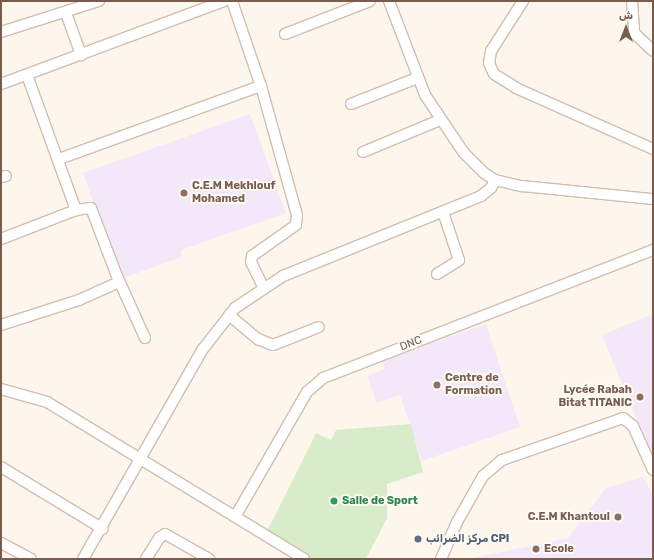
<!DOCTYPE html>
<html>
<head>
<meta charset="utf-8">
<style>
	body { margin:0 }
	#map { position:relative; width:654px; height:560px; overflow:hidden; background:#fdf6ec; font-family:Rubik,Vazirmatn,sans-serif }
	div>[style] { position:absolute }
	.education>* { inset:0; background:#f3e8fa }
	.green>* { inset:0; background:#d8ecc9 }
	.roads { filter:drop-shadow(1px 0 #d1beb0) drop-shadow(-1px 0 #d1beb0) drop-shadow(0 1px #d1beb0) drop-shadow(0 -1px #d1beb0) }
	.street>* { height:10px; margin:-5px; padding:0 5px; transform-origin:5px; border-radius:5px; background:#fff }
	.dots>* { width:11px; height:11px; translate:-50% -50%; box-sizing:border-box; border:2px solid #fffaf3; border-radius:50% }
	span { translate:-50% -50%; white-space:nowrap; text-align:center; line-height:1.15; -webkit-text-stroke:4px #fffaf3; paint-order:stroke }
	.education-label { font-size:11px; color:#785e54; font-weight:700 }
	.left { translate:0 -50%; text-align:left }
	.right { translate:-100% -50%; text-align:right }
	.street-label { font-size:11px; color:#7a5c4d }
	.leisure-label { font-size:11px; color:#27864d; font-weight:700 }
	.service-label { font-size:11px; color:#4e5e75; font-weight:700 }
	.frame { position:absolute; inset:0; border:2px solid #7a5c4d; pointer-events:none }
	.north { position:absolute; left:606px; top:8px; width:40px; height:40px; -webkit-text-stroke:3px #fffaf3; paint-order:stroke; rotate:0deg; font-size:11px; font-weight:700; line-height:16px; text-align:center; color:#7a5c4d }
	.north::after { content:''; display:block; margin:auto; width:14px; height:18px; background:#7a5c4d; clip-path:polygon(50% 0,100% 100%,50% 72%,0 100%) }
</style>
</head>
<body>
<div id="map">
	<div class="education">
		<i style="clip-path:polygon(250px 114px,286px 213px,181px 250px,182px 257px,120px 279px,83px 173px)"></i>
		<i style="clip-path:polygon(653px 314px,653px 459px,602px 335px)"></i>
		<i style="clip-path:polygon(486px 324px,520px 427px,422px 461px,400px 395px,377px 403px,367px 376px,385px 369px,382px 360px)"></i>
		<i style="clip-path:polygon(643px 477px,653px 496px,653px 559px,468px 559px,568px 538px,606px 488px)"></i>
	</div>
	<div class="green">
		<i style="clip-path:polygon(411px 424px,423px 472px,387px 484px,387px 518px,366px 559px,305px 559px,265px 535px,316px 433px,331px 440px,336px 430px)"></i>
	</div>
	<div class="roads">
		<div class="street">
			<i style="left:232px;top:1px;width:90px;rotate:71.2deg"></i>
			<i style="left:261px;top:86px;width:134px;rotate:74.4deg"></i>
			<i style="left:297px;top:215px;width:10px;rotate:96deg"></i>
			<i style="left:296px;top:225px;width:54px;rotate:144.8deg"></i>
			<i style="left:252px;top:256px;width:6px;rotate:99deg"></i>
			<i style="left:251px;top:262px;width:28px;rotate:64deg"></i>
			<i style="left:389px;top:1px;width:101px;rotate:69deg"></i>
			<i style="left:425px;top:95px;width:70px;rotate:56.1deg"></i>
			<i style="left:464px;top:153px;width:28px;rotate:45deg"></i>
			<i style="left:484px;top:173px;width:13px;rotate:32deg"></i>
			<i style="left:495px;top:180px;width:28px;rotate:13deg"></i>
			<i style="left:522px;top:186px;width:132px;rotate:5.7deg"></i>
			<i style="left:523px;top:1px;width:59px;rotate:122.6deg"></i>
			<i style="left:491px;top:51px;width:12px;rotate:99deg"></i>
			<i style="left:489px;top:63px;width:12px;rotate:66deg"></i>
			<i style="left:494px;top:74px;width:26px;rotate:32deg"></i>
			<i style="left:516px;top:88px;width:150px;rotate:24deg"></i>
			<i style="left:632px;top:1px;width:32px;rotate:86deg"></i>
			<i style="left:634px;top:33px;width:26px;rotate:43deg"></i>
			<i style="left:66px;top:13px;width:45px;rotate:70.3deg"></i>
			<i style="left:1px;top:32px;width:103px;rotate:-17.6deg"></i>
			<i style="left:285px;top:34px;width:91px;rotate:-21.2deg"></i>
			<i style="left:27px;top:75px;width:144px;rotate:70.1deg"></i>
			<i style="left:1px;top:84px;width:238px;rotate:-20.4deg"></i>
			<i style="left:351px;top:104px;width:71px;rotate:-21.5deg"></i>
			<i style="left:363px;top:152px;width:83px;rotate:-22.6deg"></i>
			<i style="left:59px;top:159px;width:215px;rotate:-19.9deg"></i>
			<i style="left:1px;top:177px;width:5px;rotate:-11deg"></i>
			<i style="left:1px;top:239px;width:80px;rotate:-21.1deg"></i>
			<i style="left:76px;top:210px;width:15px;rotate:-8deg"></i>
			<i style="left:91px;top:208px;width:73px;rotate:69.1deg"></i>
			<i style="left:117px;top:276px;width:68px;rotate:65.7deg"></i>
			<i style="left:437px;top:274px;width:26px;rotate:-32deg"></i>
			<i style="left:459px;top:260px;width:51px;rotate:-108.4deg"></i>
			<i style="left:229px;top:315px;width:38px;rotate:40deg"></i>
			<i style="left:258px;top:339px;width:16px;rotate:22deg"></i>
			<i style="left:273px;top:345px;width:49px;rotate:-21.4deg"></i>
			<i style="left:1px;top:325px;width:82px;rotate:-17.8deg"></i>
			<i style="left:79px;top:300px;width:44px;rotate:-24.2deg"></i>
			<i style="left:1px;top:389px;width:48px;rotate:15.8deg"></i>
			<i style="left:47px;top:402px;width:301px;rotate:31.4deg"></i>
			<i style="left:1px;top:467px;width:119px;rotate:31.3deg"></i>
			<i style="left:235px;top:517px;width:144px;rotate:-60.1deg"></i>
			<i style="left:307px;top:392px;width:21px;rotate:-41deg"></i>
			<i style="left:323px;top:378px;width:354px;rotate:-21.2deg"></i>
			<i style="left:1px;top:543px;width:34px;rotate:28deg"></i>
			<i style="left:83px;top:559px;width:242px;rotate:-60.3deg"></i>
			<i style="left:203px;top:349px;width:52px;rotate:-52deg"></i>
			<i style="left:235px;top:308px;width:58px;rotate:-33.7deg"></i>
			<i style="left:283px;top:276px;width:214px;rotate:-22deg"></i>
			<i style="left:481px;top:196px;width:13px;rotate:-39deg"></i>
			<i style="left:491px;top:188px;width:9px;rotate:-63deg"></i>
			<i style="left:146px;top:559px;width:25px;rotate:-58deg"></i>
			<i style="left:159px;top:538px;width:7px;rotate:-34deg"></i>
			<i style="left:165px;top:534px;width:51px;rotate:29.6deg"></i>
			<i style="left:441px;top:559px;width:40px;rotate:-66.6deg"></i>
			<i style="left:457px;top:522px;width:53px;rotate:-60.5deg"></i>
			<i style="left:483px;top:476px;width:25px;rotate:-40deg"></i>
			<i style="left:502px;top:460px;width:128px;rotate:-19.1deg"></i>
			<i style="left:623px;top:418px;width:13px;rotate:39deg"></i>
			<i style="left:633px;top:426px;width:48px;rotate:65.6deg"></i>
		</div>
	</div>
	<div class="dots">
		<i style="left:184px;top:193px;background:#8d6e63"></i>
		<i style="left:437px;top:385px;background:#8d6e63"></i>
		<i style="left:640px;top:397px;background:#8d6e63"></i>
		<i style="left:334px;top:501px;background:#2e9e5b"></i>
		<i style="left:618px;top:517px;background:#8d6e63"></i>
		<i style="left:418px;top:539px;background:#5c6f8a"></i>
		<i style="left:536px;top:549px;background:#8d6e63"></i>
	</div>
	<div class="education-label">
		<span class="left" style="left:192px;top:193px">C.E.M Mekhlouf<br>Mohamed</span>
		<span class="left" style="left:445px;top:385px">Centre de<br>Formation</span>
		<span class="right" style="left:632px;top:397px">Lycée Rabah<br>Bitat TITANIC</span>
		<span class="right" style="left:610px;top:517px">C.E.M Khantoul</span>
		<span class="left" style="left:544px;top:549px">Ecole</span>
	</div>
	<div class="street-label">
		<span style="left:411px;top:344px;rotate:-21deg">DNC</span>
	</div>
	<div class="leisure-label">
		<span class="left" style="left:342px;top:501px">Salle de Sport</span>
	</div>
	<div class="service-label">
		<span class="left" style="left:426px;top:539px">مركز الضرائب CPI</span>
	</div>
	<div class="frame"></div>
	<div class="north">ش</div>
</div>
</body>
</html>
